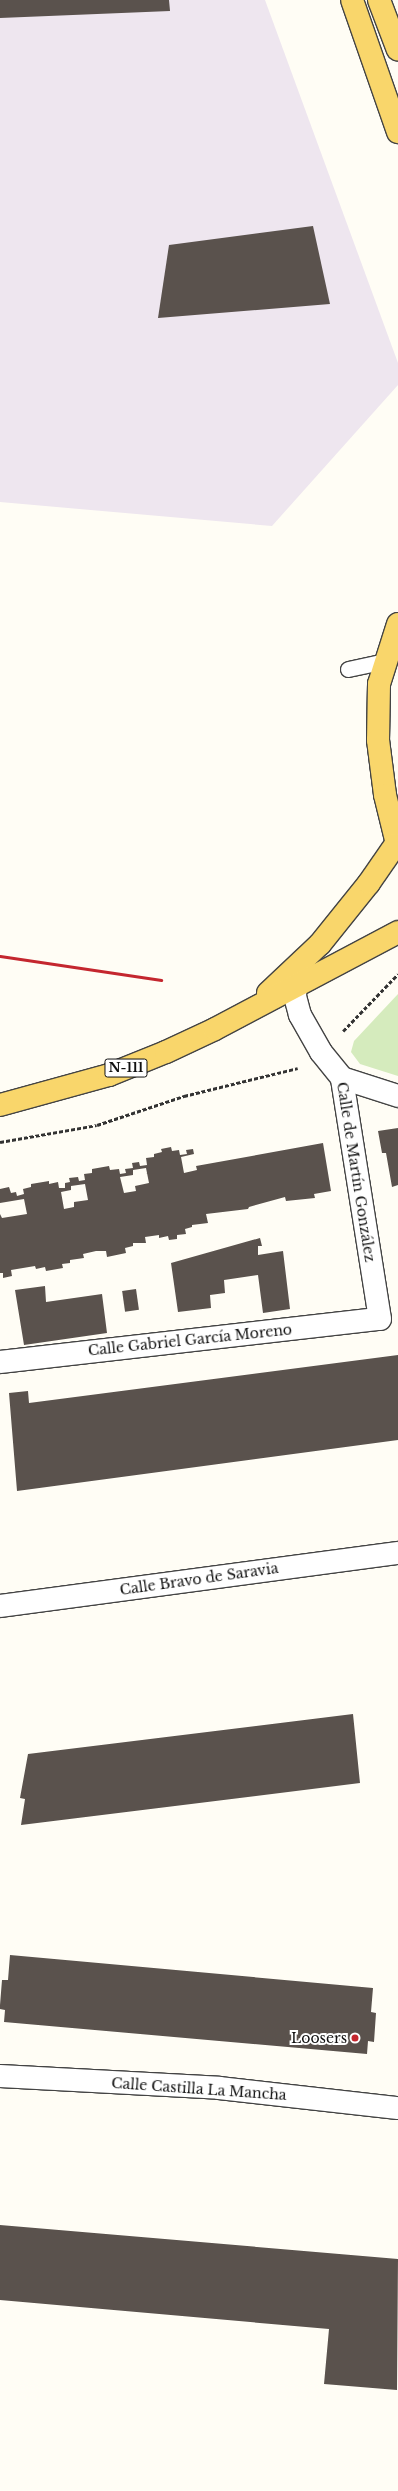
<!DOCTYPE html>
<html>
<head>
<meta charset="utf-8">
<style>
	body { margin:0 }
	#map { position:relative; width:398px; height:2491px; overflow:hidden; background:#fffdf5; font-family:"Libre Baskerville",serif }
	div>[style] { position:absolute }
	.industrial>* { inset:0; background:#eee6ef }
	.green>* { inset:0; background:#d5ebbd }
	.building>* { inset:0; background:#5a524d; transform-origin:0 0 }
	.path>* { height:2.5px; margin-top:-1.25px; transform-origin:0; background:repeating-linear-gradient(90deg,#333 0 4px,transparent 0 6px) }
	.roads { filter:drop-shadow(1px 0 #444) drop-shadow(-1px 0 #444) drop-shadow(0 1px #444) drop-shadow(0 -1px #444) }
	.lane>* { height:15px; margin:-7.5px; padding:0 7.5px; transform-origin:7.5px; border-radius:7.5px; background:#fff }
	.street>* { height:22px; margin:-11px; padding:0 11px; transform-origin:11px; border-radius:11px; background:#fff }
	.primary>* { height:22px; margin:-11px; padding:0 11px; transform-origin:11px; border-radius:11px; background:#f9d66b }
	.rail>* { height:3px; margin:-1.5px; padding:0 1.5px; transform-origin:1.5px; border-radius:1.5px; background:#c4262e }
	.dots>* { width:11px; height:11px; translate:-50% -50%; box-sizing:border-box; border:2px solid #fff; border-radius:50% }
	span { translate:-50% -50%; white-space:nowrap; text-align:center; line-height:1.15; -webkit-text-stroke:4px #fff; paint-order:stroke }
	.shield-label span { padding:1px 3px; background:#fff; border:1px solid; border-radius:3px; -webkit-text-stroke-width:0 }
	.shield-label { font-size:13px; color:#111; font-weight:700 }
	.street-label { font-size:14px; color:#111 }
	.poi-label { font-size:14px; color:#111 }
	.right { translate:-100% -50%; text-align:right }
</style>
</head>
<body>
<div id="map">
	<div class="industrial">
		<i style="clip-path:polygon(0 0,265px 0,398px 363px,398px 385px,272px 526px,0 502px)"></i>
	</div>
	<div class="green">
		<i style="clip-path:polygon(398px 994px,398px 1076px,360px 1064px,351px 1052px,354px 1041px)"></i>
	</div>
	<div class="building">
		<i style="clip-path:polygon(0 0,169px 0,170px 11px,0 18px)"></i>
		<i style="clip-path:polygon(313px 226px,330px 304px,158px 318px,169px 245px)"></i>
		<i style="clip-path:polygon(398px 1128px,398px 1185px,392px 1187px,386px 1153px,382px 1153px,378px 1131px)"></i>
		<i style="clip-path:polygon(evenodd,323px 1143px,331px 1191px,314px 1194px,315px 1198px,286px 1201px,285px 1197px,249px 1207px,248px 1209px,206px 1214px,208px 1223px,192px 1225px,192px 1227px,185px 1229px,186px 1234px,177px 1235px,177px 1239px,169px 1240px,168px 1236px,159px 1238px,159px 1235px,145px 1237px,146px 1243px,133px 1243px,133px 1246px,125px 1248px,126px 1253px,107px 1257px,106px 1251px,96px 1251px,83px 1254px,84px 1258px,70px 1260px,70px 1263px,62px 1264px,63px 1268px,46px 1271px,45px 1267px,36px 1269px,35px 1266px,11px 1270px,12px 1276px,3px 1278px,3px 1273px,0 1273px,0 1214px,2px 1218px,27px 1214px,24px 1199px,0 1203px,0 1189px,9px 1187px,11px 1193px,16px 1192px,17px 1196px,24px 1194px,23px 1189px,31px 1187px,31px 1184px,49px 1181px,49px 1184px,58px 1182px,59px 1188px,65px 1188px,65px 1183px,70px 1182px,69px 1178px,78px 1177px,79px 1181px,85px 1180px,84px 1174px,92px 1173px,92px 1169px,109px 1166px,110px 1170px,119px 1169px,120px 1174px,126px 1173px,125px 1169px,133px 1168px,132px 1163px,139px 1162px,140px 1166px,147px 1165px,146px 1158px,154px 1157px,154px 1154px,162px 1152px,161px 1149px,171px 1147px,172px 1151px,179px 1150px,180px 1155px,187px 1154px,186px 1150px,193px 1149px,194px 1154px,181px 1157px,184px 1173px,197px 1170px,196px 1166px,323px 1143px,146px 1168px,149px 1183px,135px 1186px,136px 1191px,124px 1193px,120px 1177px,133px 1175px,133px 1170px,146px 1168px,323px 1143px,85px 1184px,88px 1200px,74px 1202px,74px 1207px,64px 1209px,61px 1192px,71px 1190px,71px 1186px,85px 1184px)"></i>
		<i style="clip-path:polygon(260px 1238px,262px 1246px,258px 1246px,258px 1255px,283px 1251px,290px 1309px,263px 1313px,258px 1275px,224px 1280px,225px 1293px,210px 1295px,211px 1308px,178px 1312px,171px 1263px)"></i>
		<i style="clip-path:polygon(45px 1286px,46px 1302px,102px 1294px,107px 1333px,24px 1345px,15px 1290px)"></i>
		<i style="left:136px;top:1289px;width:21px;height:14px;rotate:82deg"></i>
		<i style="clip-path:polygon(398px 1355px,398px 1440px,17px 1491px,9px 1393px,28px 1391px,29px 1403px)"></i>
		<i style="clip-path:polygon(353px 1714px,360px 1783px,21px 1825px,25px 1799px,20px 1798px,28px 1754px)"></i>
		<i style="clip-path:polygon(10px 1955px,373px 1988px,371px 2012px,376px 2013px,374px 2042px,368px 2041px,367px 2054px,4px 2022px,5px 2010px,0 2009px,0 2005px,2px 1980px,8px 1980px)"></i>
		<i style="clip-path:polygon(0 2225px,398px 2259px,397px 2390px,324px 2384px,329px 2329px,0 2300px)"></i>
	</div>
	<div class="path">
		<i style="left:343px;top:1031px;width:79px;rotate:-46deg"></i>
		<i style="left:0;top:1142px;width:98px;rotate:-9.9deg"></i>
		<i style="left:97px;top:1125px;width:92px;rotate:-18.4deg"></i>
		<i style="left:184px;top:1096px;width:117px;rotate:-13.8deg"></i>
	</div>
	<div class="roads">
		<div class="lane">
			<i style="left:348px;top:669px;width:40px;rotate:-12deg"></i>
		</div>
		<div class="street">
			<i style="left:342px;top:1078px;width:59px;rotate:17.8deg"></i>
			<i style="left:0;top:1362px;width:382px;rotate:-6.5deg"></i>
			<i style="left:380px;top:1319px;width:244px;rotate:-99deg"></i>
			<i style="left:342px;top:1078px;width:33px;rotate:-129deg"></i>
			<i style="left:321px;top:1052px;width:43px;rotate:-119.6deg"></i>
			<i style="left:300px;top:1015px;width:20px;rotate:-105deg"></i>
			<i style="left:295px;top:996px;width:27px;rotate:-86deg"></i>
			<i style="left:0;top:1606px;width:402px;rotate:-7.6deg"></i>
			<i style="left:0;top:2076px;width:219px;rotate:3.1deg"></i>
			<i style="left:219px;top:2088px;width:180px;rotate:6.4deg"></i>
		</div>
		<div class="primary">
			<i style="left:352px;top:0;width:140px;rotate:70.8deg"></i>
			<i style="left:379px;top:0;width:53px;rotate:69.2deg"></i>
			<i style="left:398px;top:624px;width:63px;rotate:107.6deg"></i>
			<i style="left:379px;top:684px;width:56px;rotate:91deg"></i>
			<i style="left:378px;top:740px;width:55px;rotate:82.7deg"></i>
			<i style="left:385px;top:795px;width:55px;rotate:76.2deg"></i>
			<i style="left:268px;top:993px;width:71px;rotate:-43.3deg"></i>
			<i style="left:320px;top:944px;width:78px;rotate:-51.2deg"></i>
			<i style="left:369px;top:883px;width:47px;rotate:-55.3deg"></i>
			<i style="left:0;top:1105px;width:113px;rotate:-15.4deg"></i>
			<i style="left:109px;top:1075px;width:61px;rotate:-22deg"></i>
			<i style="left:166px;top:1052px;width:54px;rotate:-25.1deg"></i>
			<i style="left:215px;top:1029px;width:207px;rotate:-27.9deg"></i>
		</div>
	</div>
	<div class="rail">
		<i style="left:0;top:956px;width:163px;rotate:8.5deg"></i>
	</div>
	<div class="dots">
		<i style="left:355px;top:2038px;background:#c4262e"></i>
	</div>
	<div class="shield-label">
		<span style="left:126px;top:1068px">N-111</span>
	</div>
	<div class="street-label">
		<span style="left:356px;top:1172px;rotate:81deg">Calle de Martín González</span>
		<span style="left:190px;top:1340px;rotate:-6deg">Calle Gabriel García Moreno</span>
		<span style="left:199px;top:1579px;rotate:-8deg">Calle Bravo de Saravia</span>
		<span style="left:199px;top:2089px;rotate:4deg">Calle Castilla La Mancha</span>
	</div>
	<div class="poi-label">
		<span class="right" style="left:347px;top:2038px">Loosers</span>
	</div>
</div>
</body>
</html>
